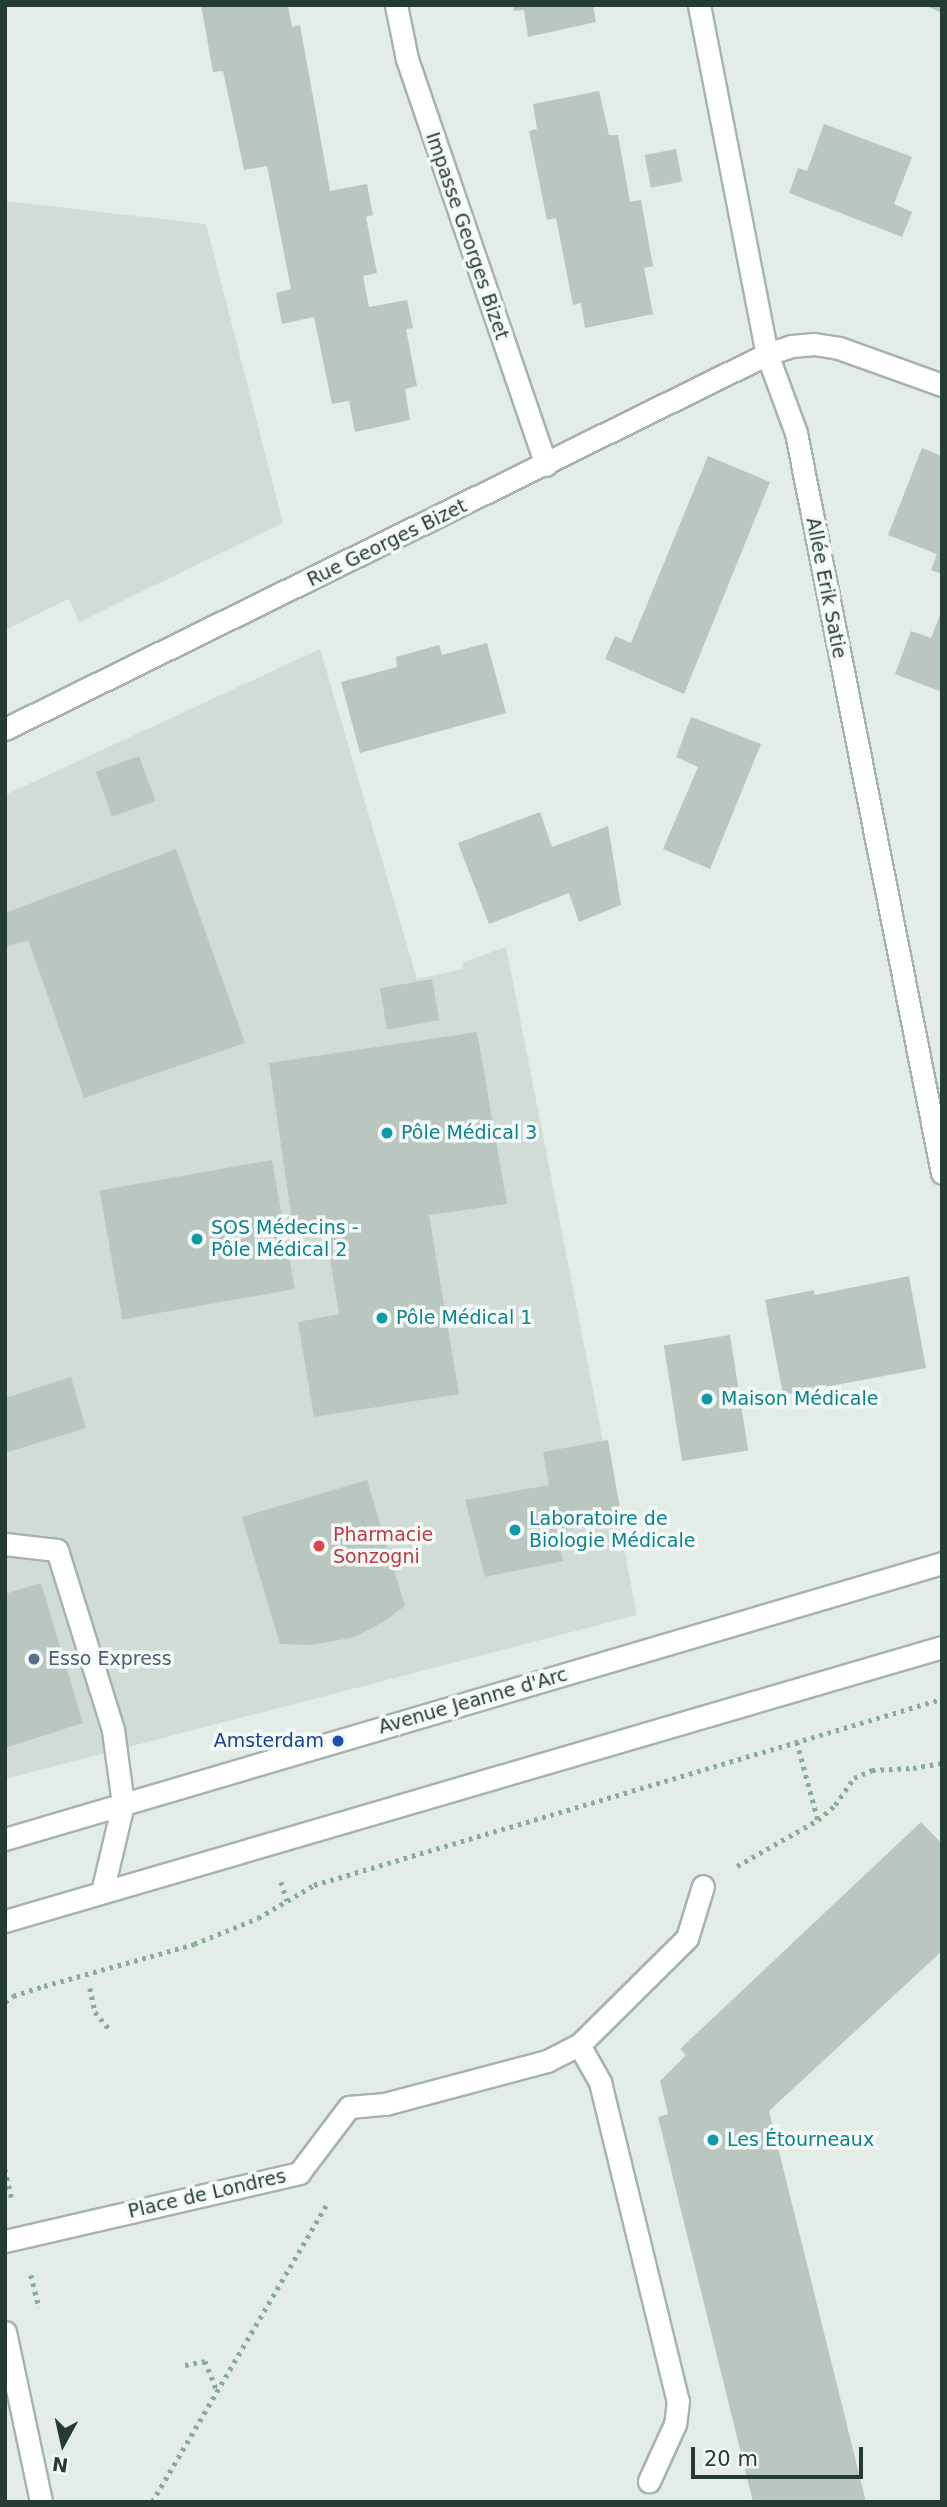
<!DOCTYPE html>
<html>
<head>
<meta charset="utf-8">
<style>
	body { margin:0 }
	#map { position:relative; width:947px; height:2507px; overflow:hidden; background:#e4ece8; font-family:"DejaVu Sans",sans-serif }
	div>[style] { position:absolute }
	.built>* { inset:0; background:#d2dcd7 }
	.building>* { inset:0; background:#bac7c0; transform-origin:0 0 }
	.path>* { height:4.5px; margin-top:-2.25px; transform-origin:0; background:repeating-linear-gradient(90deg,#88ad9d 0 3.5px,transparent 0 8.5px) }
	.roads { filter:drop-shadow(2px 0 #a7b4ae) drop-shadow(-2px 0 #a7b4ae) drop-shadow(0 2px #a7b4ae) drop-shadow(0 -2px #a7b4ae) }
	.lane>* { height:21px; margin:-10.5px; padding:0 10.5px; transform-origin:10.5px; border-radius:10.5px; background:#fff }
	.street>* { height:21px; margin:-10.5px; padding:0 10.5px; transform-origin:10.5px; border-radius:10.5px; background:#fff }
	.secondary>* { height:21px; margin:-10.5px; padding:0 10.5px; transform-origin:10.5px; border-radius:10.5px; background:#fff }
	.dots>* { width:19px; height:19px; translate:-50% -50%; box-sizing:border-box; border:4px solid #f5f9f6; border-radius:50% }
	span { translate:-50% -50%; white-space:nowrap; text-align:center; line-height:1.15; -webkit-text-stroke:7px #f5f9f6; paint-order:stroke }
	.street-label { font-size:19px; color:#253c34 }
	.culture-label { font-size:19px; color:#0d838f }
	.left { translate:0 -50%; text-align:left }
	.health-label { font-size:19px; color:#be3a42 }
	.service-label { font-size:19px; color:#4e5e75 }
	.transit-label { font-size:19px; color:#164399 }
	.right { translate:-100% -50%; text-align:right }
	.frame { position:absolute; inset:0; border:7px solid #253c34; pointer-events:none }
	.north { position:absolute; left:28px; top:2409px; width:70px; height:70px; -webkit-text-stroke:5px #f5f9f6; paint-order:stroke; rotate:188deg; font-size:19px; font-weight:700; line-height:28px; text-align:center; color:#253c34 }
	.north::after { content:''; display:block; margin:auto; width:24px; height:32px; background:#253c34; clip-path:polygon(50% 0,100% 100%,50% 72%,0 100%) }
	.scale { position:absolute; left:691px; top:2447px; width:172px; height:32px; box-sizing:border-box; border:4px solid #253c34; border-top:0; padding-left:9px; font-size:21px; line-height:24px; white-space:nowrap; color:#253c34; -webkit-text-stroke:5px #f5f9f6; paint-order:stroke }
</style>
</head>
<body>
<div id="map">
	<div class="built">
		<i style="clip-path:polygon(5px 201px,206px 224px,283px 523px,79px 622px,69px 599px,5px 630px)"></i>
		<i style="clip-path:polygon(320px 649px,417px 979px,463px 969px,463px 962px,506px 947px,637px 1615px,5px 1779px,5px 795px)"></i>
	</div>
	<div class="building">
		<i style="clip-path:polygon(201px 5px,288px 5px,292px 27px,300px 25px,330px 191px,367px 184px,373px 215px,366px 217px,377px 273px,363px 276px,369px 307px,407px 300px,413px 328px,406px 329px,417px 386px,405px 389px,410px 420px,355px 432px,349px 401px,332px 404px,314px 317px,282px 324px,276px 293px,291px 289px,267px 166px,244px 170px,223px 71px,213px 72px)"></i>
		<i style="clip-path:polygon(513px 5px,593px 5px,596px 22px,528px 37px,524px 10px,514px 11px)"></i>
		<i style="clip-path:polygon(924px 5px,942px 5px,942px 13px)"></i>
		<i style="clip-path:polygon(599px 91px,609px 135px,618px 135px,630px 202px,641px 200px,653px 266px,644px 268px,653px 314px,585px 328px,581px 303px,573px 305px,556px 218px,547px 220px,529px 131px,537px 129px,533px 104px)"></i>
		<i style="clip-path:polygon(824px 124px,912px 157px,894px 204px,912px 212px,902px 237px,789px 193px,798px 168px,807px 171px)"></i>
		<i style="left:676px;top:149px;width:33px;height:32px;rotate:79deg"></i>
		<i style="clip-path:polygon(922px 448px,942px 456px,942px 574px,931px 570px,937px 554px,888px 535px)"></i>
		<i style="clip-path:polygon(708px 456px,770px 482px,684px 694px,605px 659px,615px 636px,631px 643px)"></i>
		<i style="clip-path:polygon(942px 610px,942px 692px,895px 674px,911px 631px,931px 638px)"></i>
		<i style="clip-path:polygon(487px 643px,506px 713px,360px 753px,341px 682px,397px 667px,396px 657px,439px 645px,442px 655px)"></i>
		<i style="clip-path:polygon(691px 717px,761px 744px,710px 869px,663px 849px,698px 767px,676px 757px)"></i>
		<i style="left:139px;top:756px;width:48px;height:46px;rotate:70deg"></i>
		<i style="clip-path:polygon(540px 812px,552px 847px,608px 826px,621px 905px,579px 922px,569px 893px,489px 924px,458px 843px)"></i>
		<i style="clip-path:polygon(176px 849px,245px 1043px,84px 1098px,28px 940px,5px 947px,5px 913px)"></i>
		<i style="left:432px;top:979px;width:42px;height:53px;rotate:80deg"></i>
		<i style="clip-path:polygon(477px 1032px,507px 1204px,429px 1215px,459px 1394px,314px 1417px,298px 1322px,339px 1314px,325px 1228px,294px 1234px,269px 1063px)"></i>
		<i style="left:272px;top:1160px;width:131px;height:175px;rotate:80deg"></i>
		<i style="clip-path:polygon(909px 1276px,926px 1368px,783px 1395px,765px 1300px,814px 1290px,815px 1295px)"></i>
		<i style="left:730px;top:1335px;width:117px;height:67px;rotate:81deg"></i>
		<i style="clip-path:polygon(71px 1377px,86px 1428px,5px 1453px,5px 1398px)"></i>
		<i style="clip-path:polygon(608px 1440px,622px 1520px,557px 1532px,563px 1561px,485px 1577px,465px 1500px,549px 1485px,543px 1452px)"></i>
		<i style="clip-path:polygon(367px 1480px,405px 1606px,383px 1622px,355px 1637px,312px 1645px,280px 1644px,242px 1517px)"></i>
		<i style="clip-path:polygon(41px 1583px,83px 1723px,5px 1748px,5px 1594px)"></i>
		<i style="clip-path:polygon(921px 1822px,942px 1844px,942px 1951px,769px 2111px,866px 2502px,753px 2502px,658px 2117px,668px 2114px,660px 2081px,686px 2055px,680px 2049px)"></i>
	</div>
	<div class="path">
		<i style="left:797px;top:1742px;width:81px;rotate:74.9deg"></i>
		<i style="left:737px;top:1866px;width:93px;rotate:-29.6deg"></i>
		<i style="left:818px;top:1820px;width:23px;rotate:-41deg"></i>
		<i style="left:835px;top:1805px;width:33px;rotate:-55deg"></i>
		<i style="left:854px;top:1778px;width:20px;rotate:-24deg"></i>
		<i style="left:872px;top:1770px;width:41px;rotate:-2.8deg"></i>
		<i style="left:913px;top:1768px;width:29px;rotate:-10deg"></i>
		<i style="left:281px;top:1882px;width:20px;rotate:72deg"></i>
		<i style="left:90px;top:1988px;width:25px;rotate:78deg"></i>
		<i style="left:95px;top:2012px;width:25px;rotate:50deg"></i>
		<i style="left:5px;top:2002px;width:10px;rotate:-37deg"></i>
		<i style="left:13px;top:1996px;width:33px;rotate:-18deg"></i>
		<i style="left:44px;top:1986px;width:156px;rotate:-15.6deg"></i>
		<i style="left:194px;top:1944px;width:69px;rotate:-22.1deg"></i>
		<i style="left:258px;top:1918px;width:65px;rotate:-30.5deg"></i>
		<i style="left:314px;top:1885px;width:655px;rotate:-16.5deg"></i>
		<i style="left:5px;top:2169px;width:31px;rotate:77deg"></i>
		<i style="left:31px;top:2275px;width:34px;rotate:76deg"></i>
		<i style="left:185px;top:2365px;width:20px;rotate:-11deg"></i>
		<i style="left:205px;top:2361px;width:32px;rotate:68deg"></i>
		<i style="left:152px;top:2502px;width:346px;rotate:-59.6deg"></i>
	</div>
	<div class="roads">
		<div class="lane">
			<i style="left:767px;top:354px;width:84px;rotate:69.8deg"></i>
			<i style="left:796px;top:433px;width:754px;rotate:78.84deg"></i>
			<i style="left:5px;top:1544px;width:52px;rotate:6.6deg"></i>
			<i style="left:57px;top:1550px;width:189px;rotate:72.7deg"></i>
			<i style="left:113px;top:1730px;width:75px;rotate:82.3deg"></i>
			<i style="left:123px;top:1804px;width:90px;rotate:103.4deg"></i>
		</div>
		<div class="street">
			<i style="left:396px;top:5px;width:55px;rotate:78.5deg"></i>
			<i style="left:407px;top:59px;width:429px;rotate:71.1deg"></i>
			<i style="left:699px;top:5px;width:356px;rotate:79deg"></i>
			<i style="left:5px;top:729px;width:849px;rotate:-26.2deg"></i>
			<i style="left:767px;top:354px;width:26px;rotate:-18deg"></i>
			<i style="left:792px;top:346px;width:22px;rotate:-5deg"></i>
			<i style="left:814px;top:344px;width:25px;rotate:9deg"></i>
			<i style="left:839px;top:348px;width:109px;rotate:19.8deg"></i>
			<i style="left:579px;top:2045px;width:43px;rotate:60.4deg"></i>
			<i style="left:600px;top:2082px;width:328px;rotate:76.3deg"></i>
			<i style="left:678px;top:2401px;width:23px;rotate:97deg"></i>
			<i style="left:675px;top:2424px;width:63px;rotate:114.5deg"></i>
			<i style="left:5px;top:2241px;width:302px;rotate:-13deg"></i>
			<i style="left:299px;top:2173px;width:83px;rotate:-52.9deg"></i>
			<i style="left:349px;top:2107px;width:36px;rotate:-5deg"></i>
			<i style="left:385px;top:2104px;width:168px;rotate:-14.9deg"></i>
			<i style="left:547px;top:2061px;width:36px;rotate:-27deg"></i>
			<i style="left:579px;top:2045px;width:152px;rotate:-44.7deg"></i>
			<i style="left:687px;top:1938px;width:54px;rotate:-72.9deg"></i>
			<i style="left:5px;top:2332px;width:174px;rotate:78deg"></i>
		</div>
		<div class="secondary">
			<i style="left:5px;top:1839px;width:977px;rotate:-16.41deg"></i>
			<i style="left:5px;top:1921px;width:976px;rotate:-16.3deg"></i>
		</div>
	</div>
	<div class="dots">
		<i style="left:387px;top:1133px;background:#0f9aa8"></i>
		<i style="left:197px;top:1239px;background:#0f9aa8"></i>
		<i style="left:382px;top:1318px;background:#0f9aa8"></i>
		<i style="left:707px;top:1399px;background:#0f9aa8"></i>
		<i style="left:515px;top:1530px;background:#0f9aa8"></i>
		<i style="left:319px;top:1546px;background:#e0444e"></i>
		<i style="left:34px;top:1659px;background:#5c6f8a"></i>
		<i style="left:338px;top:1741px;background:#1a4fb4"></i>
		<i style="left:713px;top:2140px;background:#0f9aa8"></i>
	</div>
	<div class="street-label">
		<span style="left:467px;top:236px;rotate:71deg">Impasse Georges Bizet</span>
		<span style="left:387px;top:543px;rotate:-26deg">Rue Georges Bizet</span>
		<span style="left:826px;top:588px;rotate:79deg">Allée Erik Satie</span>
		<span style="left:473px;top:1701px;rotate:-16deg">Avenue Jeanne d'Arc</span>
		<span style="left:207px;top:2194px;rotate:-13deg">Place de Londres</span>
	</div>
	<div class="culture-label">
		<span class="left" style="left:401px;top:1133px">Pôle Médical 3</span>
		<span class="left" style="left:211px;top:1239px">SOS Médecins -<br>Pôle Médical 2</span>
		<span class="left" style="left:396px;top:1318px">Pôle Médical 1</span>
		<span class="left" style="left:721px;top:1399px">Maison Médicale</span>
		<span class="left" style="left:529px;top:1530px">Laboratoire de<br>Biologie Médicale</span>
		<span class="left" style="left:727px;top:2140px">Les Étourneaux</span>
	</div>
	<div class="health-label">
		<span class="left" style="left:333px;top:1546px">Pharmacie<br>Sonzogni</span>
	</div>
	<div class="service-label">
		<span class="left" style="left:48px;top:1659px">Esso Express</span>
	</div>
	<div class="transit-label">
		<span class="right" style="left:324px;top:1741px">Amsterdam</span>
	</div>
	<div class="frame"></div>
	<div class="north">N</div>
	<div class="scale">20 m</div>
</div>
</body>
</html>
